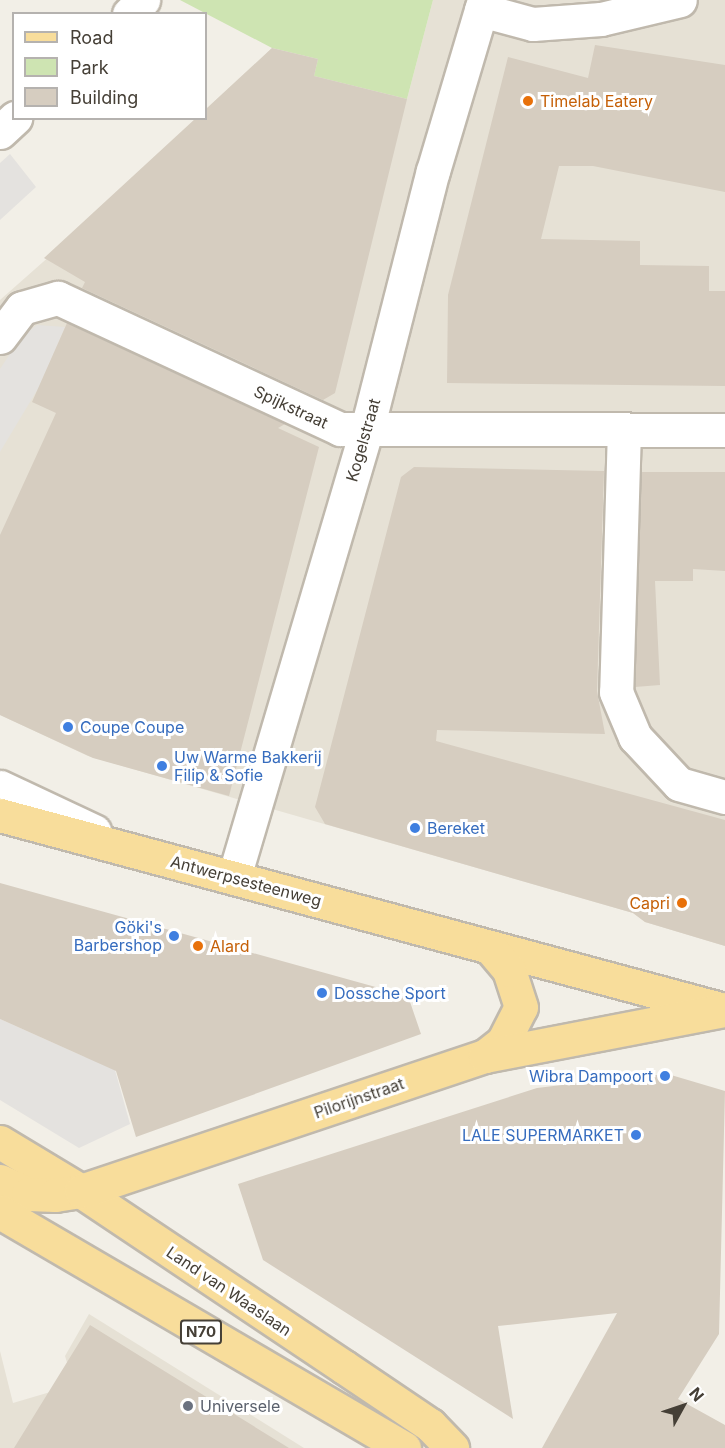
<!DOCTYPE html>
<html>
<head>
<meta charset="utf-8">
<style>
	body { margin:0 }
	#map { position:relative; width:725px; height:1448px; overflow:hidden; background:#f2efe7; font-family:Inter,sans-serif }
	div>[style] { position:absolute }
	.residential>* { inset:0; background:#e6e1d5 }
	.green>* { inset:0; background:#cee4b2 }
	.parking>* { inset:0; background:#e4e2df }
	.building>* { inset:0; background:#d6cdc0 }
	.roads { filter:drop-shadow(2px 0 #c0b9ad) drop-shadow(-2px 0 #c0b9ad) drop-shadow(0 2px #c0b9ad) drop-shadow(0 -2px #c0b9ad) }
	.minor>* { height:33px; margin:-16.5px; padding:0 16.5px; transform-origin:16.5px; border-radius:16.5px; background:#fff }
	.major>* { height:33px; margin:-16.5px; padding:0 16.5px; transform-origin:16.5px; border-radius:16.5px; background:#f8dd9b }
	.dots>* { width:16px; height:16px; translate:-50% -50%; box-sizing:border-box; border:3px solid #fff; border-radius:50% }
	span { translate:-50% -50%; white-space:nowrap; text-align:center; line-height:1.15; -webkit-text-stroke:6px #fff; paint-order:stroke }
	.shield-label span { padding:2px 4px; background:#fff; border:2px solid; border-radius:4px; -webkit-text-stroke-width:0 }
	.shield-label { font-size:15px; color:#453f36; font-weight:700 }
	.food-label { font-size:16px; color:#c56008 }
	.left { translate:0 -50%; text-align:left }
	.right { translate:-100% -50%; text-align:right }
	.street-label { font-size:16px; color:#453f36 }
	.shop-label { font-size:16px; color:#366cbe }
	.worship-label { font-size:16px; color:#5b616d }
	.legend { position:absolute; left:12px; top:12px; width:195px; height:108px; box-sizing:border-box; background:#fff; border:2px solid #b5b2af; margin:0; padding:8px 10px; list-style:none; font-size:18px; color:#453f36 }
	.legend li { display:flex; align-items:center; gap:12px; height:30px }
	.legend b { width:30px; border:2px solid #b5b2af }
	.north { position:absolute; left:653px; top:1376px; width:60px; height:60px; -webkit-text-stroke:4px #fff; paint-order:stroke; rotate:50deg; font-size:16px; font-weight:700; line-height:24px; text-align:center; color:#453f36 }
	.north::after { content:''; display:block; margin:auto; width:21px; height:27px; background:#453f36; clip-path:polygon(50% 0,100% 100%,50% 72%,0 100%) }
</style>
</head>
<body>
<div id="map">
	<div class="residential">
		<i style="clip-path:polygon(433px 0,725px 0,725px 946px,645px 922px,633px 913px,88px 756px,0 715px,0 300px,206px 118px,206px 109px,272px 48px,318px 59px,315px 76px,407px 99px)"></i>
		<i style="clip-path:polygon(89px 1314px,304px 1448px,0 1448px,0 1351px,13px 1403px,74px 1385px,65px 1356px)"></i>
	</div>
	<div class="green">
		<i style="clip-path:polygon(180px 0,433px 0,407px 99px,314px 76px,318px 59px,272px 48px)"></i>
	</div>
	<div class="parking">
		<i style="clip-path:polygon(10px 154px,36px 187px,0 220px,0 163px)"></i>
		<i style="clip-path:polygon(37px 325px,65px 327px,39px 387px,0 452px,0 369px,21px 337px)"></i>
		<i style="clip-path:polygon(0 1019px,85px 1057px,110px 1052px,130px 1124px,79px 1148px,0 1100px)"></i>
	</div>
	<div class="building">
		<i style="clip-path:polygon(595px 45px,725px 65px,725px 192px,593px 166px,559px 166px,541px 239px,640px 241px,640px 265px,709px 266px,709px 291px,725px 291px,725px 386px,447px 383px,448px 295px,508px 57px,588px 78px)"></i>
		<i style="clip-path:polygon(272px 48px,318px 59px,314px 76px,407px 99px,335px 393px,323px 400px,82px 288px,85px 282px,44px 258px,196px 118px,206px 118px,206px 109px)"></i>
		<i style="clip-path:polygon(67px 323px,285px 424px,278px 428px,319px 447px,229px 796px,93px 758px,0 715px,0 535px,56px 413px,32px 402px)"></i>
		<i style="clip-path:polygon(414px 467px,604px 471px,597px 691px,605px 734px,437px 730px,436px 741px,725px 820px,725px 946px,645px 922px,633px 913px,325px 824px,315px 807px,401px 477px)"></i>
		<i style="clip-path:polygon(641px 472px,725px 472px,725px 571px,693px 569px,693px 581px,655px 581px,660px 685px,635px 687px)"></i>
		<i style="clip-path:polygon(0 883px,408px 996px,421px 1034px,136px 1137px,116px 1071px,0 1019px)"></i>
		<i style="clip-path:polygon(645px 1075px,671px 1075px,725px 1091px,719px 1334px,678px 1399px,725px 1425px,725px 1448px,542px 1448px,617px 1313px,498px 1326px,513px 1419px,263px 1260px,238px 1184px,537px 1088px)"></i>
		<i style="clip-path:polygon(90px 1325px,140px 1356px,289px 1448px,14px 1448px)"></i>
	</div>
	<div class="roads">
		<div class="minor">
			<i style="left:481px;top:10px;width:54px;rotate:15.1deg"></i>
			<i style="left:533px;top:24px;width:68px;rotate:-4.2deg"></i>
			<i style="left:601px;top:19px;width:81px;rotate:-13.5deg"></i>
			<i style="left:129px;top:14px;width:20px;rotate:-45deg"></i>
			<i style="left:0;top:132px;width:21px;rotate:-43deg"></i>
			<i style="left:0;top:337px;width:36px;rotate:-53deg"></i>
			<i style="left:22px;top:308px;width:37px;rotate:-16deg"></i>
			<i style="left:58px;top:298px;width:311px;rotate:24.9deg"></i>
			<i style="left:340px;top:429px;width:385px;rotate:0.1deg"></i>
			<i style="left:624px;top:429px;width:263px;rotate:91.7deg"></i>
			<i style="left:616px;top:692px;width:49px;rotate:67.1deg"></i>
			<i style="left:635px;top:737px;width:64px;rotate:46.9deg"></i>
			<i style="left:679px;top:784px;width:48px;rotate:15.8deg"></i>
			<i style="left:0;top:787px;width:104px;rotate:25.1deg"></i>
			<i style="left:234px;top:877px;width:467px;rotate:-73.5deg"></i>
			<i style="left:367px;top:429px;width:266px;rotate:-75.7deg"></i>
			<i style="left:433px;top:171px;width:178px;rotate:-73.4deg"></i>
		</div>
		<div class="major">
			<i style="left:0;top:815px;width:743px;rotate:15.07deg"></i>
			<i style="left:485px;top:1056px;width:23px;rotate:-38deg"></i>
			<i style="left:503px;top:1042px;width:39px;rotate:-63deg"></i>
			<i style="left:521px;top:1007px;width:39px;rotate:-108deg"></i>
			<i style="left:509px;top:970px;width:26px;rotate:-130deg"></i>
			<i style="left:0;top:1142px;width:95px;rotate:31.2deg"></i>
			<i style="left:81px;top:1191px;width:316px;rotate:33.8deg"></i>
			<i style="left:344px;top:1367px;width:104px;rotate:34deg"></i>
			<i style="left:430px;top:1425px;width:32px;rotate:46deg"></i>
			<i style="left:0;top:1181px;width:31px;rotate:25deg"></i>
			<i style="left:28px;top:1194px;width:27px;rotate:2deg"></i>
			<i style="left:55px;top:1195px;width:26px;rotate:-9deg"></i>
			<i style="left:81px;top:1191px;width:426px;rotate:-18.5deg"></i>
			<i style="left:485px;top:1056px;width:244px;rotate:-10.9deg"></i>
			<i style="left:0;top:1212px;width:468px;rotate:30.3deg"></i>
		</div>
	</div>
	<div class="dots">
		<i style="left:528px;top:101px;background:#e8710a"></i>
		<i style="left:68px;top:727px;background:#3f7fe0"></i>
		<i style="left:162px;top:766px;background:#3f7fe0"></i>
		<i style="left:415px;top:828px;background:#3f7fe0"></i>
		<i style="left:682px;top:903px;background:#e8710a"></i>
		<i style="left:174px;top:936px;background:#3f7fe0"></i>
		<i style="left:198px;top:946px;background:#e8710a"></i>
		<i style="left:322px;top:993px;background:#3f7fe0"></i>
		<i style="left:665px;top:1076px;background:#3f7fe0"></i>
		<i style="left:636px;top:1135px;background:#3f7fe0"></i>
		<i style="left:188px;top:1406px;background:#6b7280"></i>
	</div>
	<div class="shield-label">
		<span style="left:201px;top:1332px">N70</span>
	</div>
	<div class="food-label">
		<span class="left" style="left:540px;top:101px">Timelab Eatery</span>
		<span class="right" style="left:670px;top:903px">Capri</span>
		<span class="left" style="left:210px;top:946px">Alard</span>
	</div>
	<div class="street-label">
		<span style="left:291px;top:407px;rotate:25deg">Spijkstraat</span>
		<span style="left:363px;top:440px;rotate:-74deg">Kogelstraat</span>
		<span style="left:246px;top:881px;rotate:15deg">Antwerpsesteenweg</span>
		<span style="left:359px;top:1098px;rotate:-19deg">Pilorijnstraat</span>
		<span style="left:229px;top:1291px;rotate:34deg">Land van Waaslaan</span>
	</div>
	<div class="shop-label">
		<span class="left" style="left:80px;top:727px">Coupe Coupe</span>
		<span class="left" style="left:174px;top:766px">Uw Warme Bakkerij<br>Filip &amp; Sofie</span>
		<span class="left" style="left:427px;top:828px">Bereket</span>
		<span class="right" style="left:162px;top:936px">Göki's<br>Barbershop</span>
		<span class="left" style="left:334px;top:993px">Dossche Sport</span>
		<span class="right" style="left:653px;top:1076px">Wibra Dampoort</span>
		<span class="right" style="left:624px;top:1135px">LALE SUPERMARKET</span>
	</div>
	<div class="worship-label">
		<span class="left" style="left:200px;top:1406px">Universele</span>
	</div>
	<ul class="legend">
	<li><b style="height:8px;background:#f8dd9b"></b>Road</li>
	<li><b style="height:16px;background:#cee4b2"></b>Park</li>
	<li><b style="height:16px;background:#d6cdc0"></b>Building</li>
	</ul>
	<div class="north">N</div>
</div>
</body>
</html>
